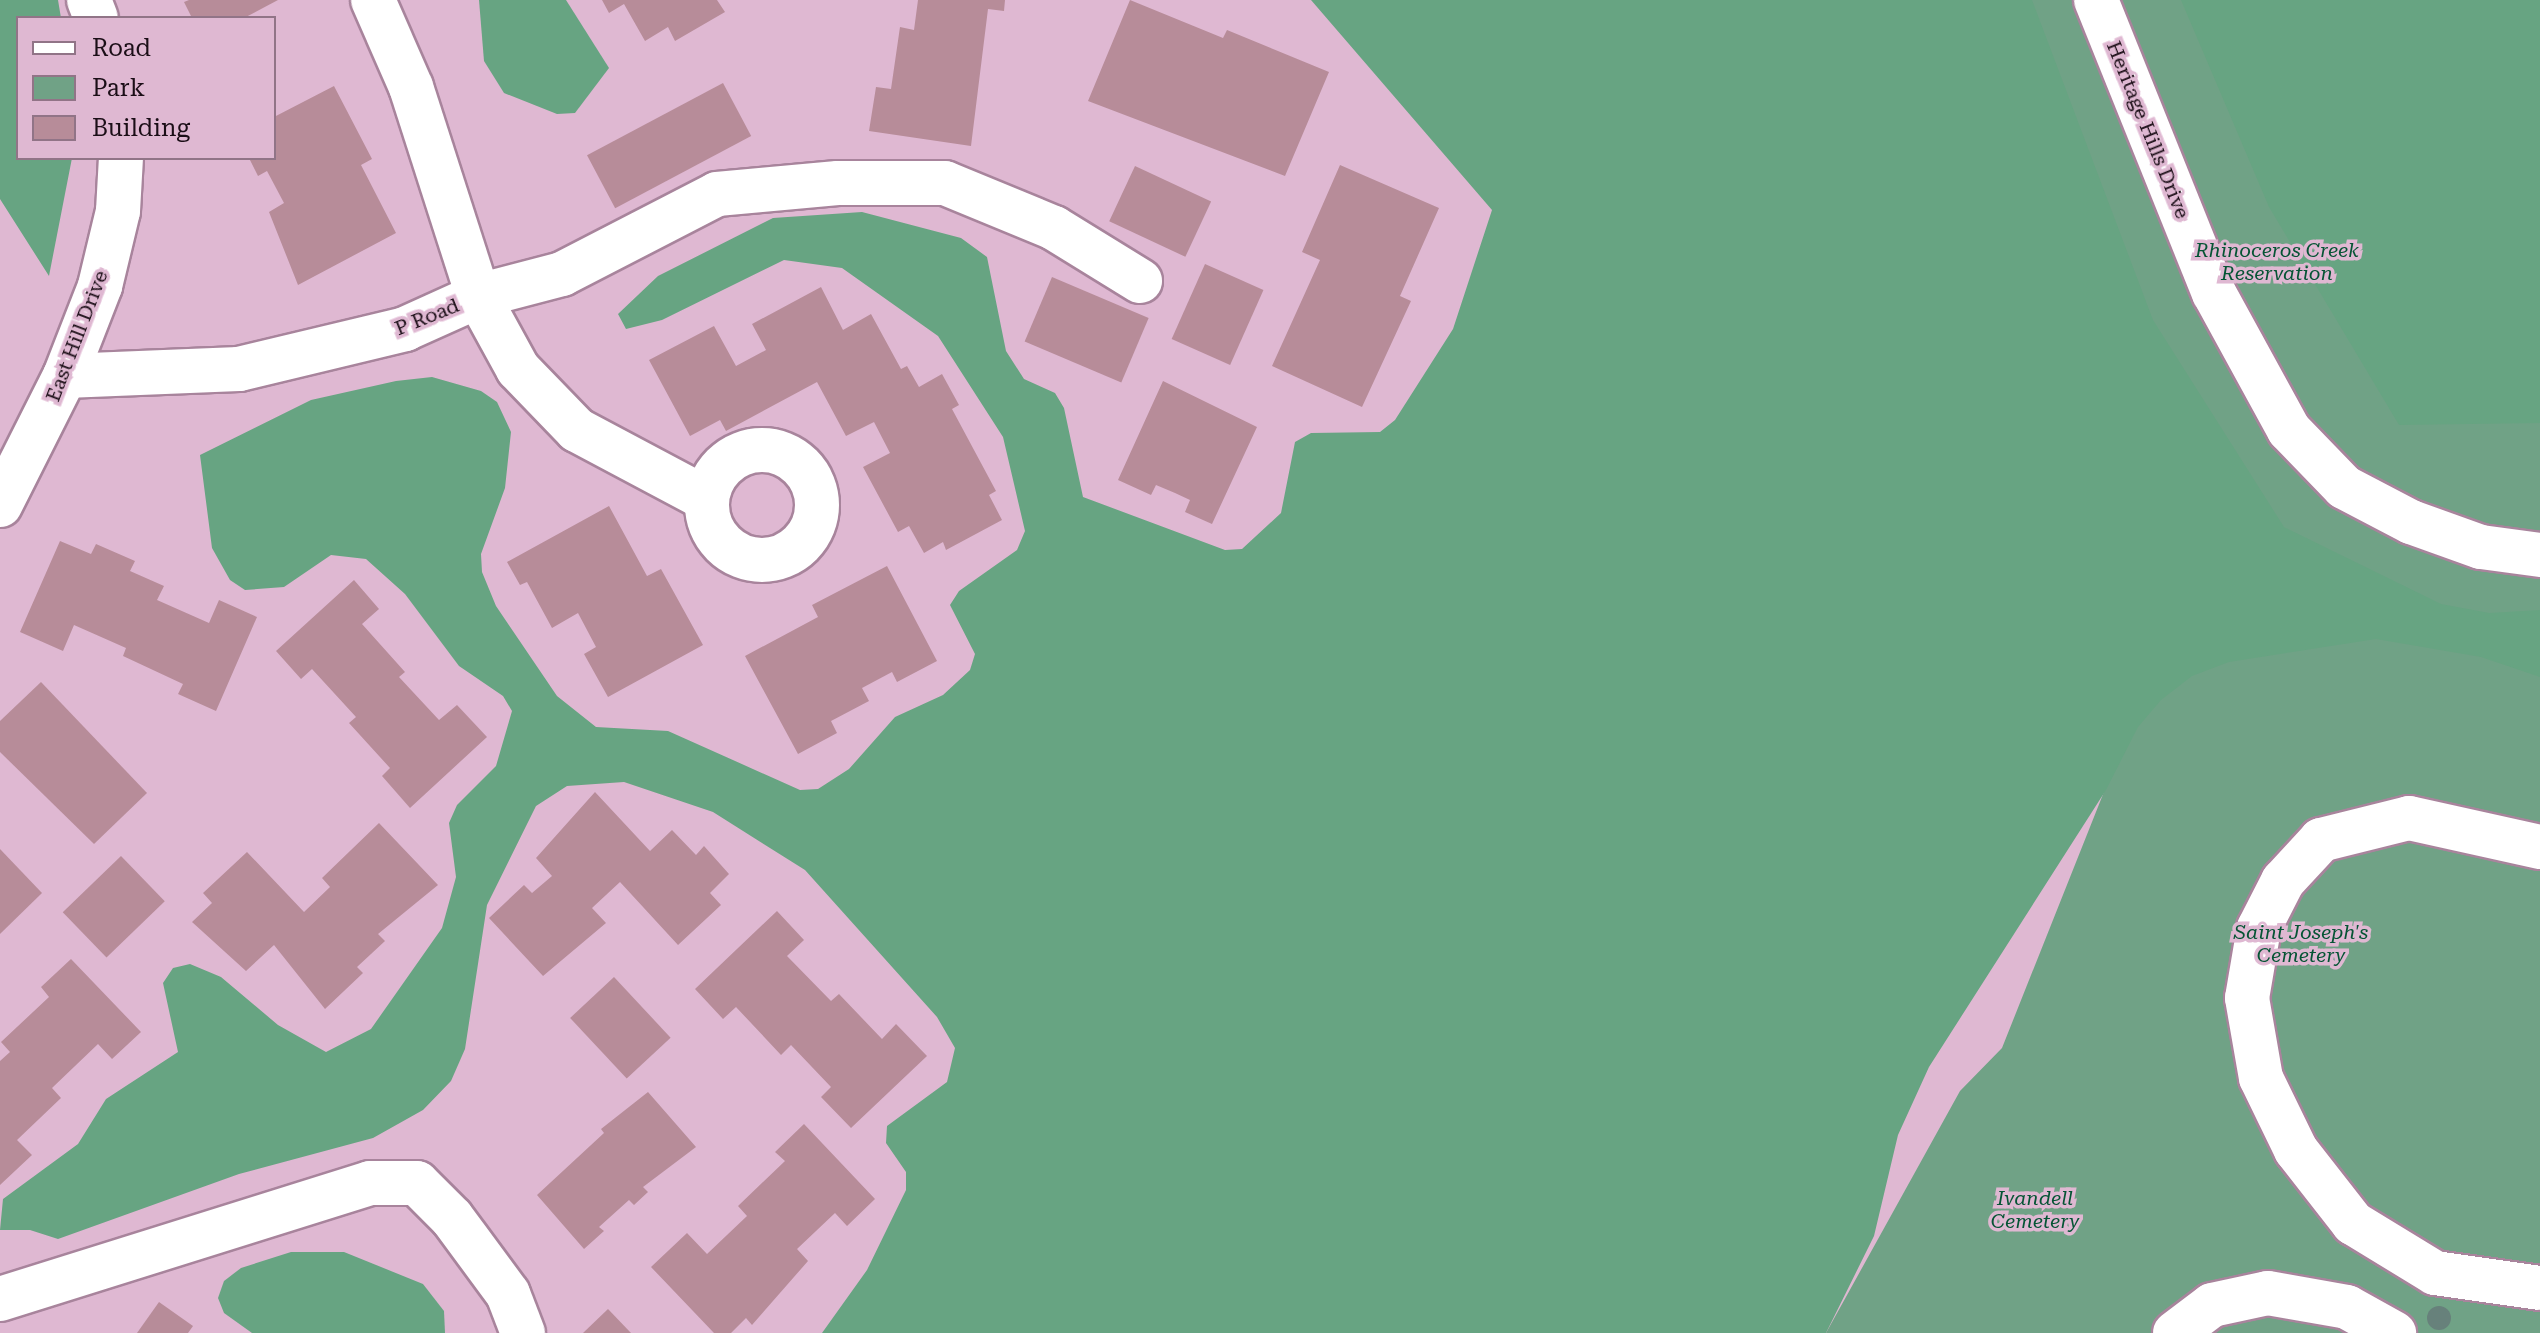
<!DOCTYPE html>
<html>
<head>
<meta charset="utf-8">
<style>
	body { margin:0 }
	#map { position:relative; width:2540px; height:1333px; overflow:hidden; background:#dfb8d2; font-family:"Roboto Serif",serif }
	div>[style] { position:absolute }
	.green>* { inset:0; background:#70a286 }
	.forest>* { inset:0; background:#67a482 }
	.building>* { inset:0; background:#b78c99; transform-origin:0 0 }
	.roads { filter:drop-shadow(2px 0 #a8849c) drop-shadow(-2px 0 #a8849c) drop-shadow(0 2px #a8849c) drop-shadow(0 -2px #a8849c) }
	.minor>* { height:44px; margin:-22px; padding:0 22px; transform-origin:22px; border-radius:22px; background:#fff }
	.minor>.ring { margin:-22px; padding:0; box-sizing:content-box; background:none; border:44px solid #fff; border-radius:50% }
	.trees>* { width:24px; height:24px; margin:-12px; border-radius:50%; background:#67817b }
	span { translate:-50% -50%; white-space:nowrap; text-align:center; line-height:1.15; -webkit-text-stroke:7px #dfb8d2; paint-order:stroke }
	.street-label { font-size:20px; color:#1b0e17 }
	.park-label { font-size:20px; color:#055434; font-style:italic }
	.legend { position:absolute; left:16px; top:16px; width:260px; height:144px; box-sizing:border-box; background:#dfb8d2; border:2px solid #917487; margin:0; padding:10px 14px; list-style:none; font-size:24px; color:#1b0e17 }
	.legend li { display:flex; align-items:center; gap:16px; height:40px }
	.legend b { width:40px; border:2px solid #917487 }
</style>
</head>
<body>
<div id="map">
	<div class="green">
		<i style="clip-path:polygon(1811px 0,2540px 0,2540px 1333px,1826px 1333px,1960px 1091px,2002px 1048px,2170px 626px)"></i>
	</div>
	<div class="forest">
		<i style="clip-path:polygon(0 0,58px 0,61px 18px,18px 18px,18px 158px,72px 158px,49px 276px,0 199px)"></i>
		<i style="clip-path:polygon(479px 0,566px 0,609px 68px,575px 113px,557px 114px,504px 93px,484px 61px)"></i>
		<i style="clip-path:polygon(1311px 0,2032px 0,2153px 320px,2284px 527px,2441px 604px,2489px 613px,2540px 610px,2540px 677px,2481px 657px,2376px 639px,2229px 662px,2192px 676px,2161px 700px,2138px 727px,2106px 790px,1929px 1067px,1898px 1135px,1874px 1236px,1826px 1333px,822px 1333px,867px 1270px,906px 1190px,906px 1172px,886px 1143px,887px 1126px,947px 1082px,955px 1048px,937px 1017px,805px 870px,713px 812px,624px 782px,567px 786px,536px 806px,487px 905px,465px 1049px,451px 1081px,423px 1110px,373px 1138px,239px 1174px,58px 1239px,30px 1230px,0 1230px,3px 1199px,78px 1144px,106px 1099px,178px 1052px,163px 983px,173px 968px,190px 964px,221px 977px,278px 1025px,326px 1052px,371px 1029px,442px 928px,456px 877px,449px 823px,457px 805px,496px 766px,512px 711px,503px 696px,459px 666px,405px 594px,366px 559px,331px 555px,284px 587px,245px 590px,230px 580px,212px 548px,200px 455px,311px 400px,396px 381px,432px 377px,481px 391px,497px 402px,511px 432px,505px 488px,481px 554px,482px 572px,496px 606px,557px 696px,596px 727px,668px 731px,800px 790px,818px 789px,849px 769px,895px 717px,943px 695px,970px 670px,975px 654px,950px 605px,959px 591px,1017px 550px,1025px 531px,1003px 437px,938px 336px,842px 268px,784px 260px,662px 320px,626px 329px,618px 314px,658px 276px,773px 218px,862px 212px,961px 238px,987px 257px,1006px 351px,1024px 379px,1055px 393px,1064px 408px,1083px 497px,1225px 550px,1242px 549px,1281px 513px,1295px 442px,1311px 433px,1380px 432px,1395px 420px,1453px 329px,1492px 210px)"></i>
		<i style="clip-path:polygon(2181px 0,2540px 0,2540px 423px,2399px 425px,2269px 207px)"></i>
		<i style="clip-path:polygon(344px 1252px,423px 1284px,444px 1311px,445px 1333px,252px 1333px,224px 1313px,218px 1298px,224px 1281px,241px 1268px,291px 1252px)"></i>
	</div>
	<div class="building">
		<i style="clip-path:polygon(189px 0,278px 0,244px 18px,192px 18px,184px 2px)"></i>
		<i style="clip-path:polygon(602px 0,717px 0,725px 12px,675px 41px,668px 27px,645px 41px,624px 4px,609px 13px)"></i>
		<i style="clip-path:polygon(918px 0,1005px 0,1004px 11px,988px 9px,971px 146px,869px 131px,876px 87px,891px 89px,900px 27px,914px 30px)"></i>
		<i style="clip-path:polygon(1130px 0,1223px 38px,1227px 30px,1329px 72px,1285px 176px,1088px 101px)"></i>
		<i style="left:723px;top:83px;width:60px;height:154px;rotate:62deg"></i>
		<i style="clip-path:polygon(334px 86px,372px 159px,361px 165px,396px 233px,298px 285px,269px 212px,284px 203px,267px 171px,258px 176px,249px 158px,274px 158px,274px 117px)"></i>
		<i style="clip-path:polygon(1340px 165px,1439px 208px,1400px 296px,1411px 301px,1362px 407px,1272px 366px,1320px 260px,1302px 252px)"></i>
		<i style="left:1135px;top:166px;width:84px;height:61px;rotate:25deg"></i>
		<i style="left:1205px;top:264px;width:64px;height:82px;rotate:24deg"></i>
		<i style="left:1052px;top:277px;width:105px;height:70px;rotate:23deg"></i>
		<i style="clip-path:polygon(821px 287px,843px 330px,871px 314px,901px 369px,907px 366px,919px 387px,942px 374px,959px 405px,952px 409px,996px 491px,989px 495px,1002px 520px,946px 550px,943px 542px,924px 553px,909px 526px,898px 532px,863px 467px,890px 453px,874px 422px,846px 436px,817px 382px,726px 431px,720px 420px,690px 436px,649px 360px,714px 326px,736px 366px,766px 350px,752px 324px)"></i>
		<i style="clip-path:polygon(1163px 381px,1257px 427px,1212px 524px,1185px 512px,1190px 500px,1175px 493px,1156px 485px,1151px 495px,1118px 480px)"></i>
		<i style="clip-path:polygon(609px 506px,647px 576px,661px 569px,703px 645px,608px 697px,584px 654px,596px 647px,578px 613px,552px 628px,527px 582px,520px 585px,507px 562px)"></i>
		<i style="clip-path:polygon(60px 541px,91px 554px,96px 544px,135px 561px,130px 571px,164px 586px,157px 600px,209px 623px,219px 600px,257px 617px,216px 711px,178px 694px,183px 684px,123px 656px,126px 648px,74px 625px,63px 651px,20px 632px)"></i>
		<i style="clip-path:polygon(887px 566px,937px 661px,897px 682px,892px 672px,862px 688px,869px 701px,831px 721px,837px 733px,798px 754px,745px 656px,818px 617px,812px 605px)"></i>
		<i style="clip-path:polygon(354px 580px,379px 609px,362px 624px,405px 672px,399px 677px,439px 720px,457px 705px,487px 737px,410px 808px,382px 776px,390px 768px,349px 723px,356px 717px,312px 669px,301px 679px,276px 651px)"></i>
		<i style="clip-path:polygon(41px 682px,147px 793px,94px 844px,0 752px,0 721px)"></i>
		<i style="clip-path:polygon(595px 792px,650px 851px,672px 830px,696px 855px,704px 846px,729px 874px,710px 893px,721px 905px,678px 945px,620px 882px,592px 908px,606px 923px,543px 976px,489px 918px,524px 885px,532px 893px,552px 876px,536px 858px)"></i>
		<i style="clip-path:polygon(379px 823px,438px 885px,378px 934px,385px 941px,357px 967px,363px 973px,325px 1009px,274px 945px,246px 971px,192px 922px,212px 903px,203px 893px,247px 852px,304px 912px,330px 887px,322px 878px)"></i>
		<i style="clip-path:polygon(0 849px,42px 893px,0 934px)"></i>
		<i style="left:121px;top:856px;width:63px;height:81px;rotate:46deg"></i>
		<i style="clip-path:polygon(777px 911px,804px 940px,787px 956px,831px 1001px,839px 994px,882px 1039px,896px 1024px,927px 1056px,851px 1128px,821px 1097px,831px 1087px,791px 1045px,781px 1055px,736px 1007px,723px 1019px,695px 989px)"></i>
		<i style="clip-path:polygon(71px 959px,141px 1032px,112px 1059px,98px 1044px,52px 1088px,61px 1098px,17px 1140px,32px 1155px,0 1185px,0 1061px,10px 1052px,1px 1042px,49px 997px,41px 987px)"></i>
		<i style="left:614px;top:977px;width:83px;height:60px;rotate:47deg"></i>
		<i style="clip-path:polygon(648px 1092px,696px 1147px,643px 1187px,648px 1192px,634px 1205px,629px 1200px,599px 1227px,604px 1231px,584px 1249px,537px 1195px,604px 1133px,601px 1129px)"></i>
		<i style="clip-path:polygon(804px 1124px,875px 1199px,847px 1226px,835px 1213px,797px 1249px,808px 1261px,752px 1325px,746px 1318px,731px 1333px,714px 1333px,651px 1267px,687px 1233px,707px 1254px,747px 1216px,738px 1206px,785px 1161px,775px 1152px)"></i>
		<i style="clip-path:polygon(159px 1302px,193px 1326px,188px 1333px,137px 1333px)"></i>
		<i style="clip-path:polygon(608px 1309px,631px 1333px,583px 1333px)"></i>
	</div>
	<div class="roads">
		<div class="minor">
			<i style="left:89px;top:0;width:19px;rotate:69deg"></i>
			<i style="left:373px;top:0;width:95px;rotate:66.4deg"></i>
			<i style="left:411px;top:87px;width:219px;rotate:72.2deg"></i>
			<i style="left:478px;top:296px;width:83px;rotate:61.3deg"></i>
			<i style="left:518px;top:369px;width:85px;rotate:46deg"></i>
			<i style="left:577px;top:430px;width:147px;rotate:28deg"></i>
			<i style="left:2096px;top:0;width:316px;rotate:68.1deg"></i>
			<i style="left:2214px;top:293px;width:156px;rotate:61.3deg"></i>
			<i style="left:2289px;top:430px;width:79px;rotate:46deg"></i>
			<i style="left:2344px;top:487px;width:76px;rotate:27.6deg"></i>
			<i style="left:2411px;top:522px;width:74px;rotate:19.7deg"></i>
			<i style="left:2481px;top:547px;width:60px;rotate:7.7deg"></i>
			<i style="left:65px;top:376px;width:174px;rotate:-2.3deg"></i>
			<i style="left:239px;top:369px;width:171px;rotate:-13.5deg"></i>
			<i style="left:405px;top:329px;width:80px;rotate:-24.3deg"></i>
			<i style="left:478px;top:296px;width:87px;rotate:-14.7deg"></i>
			<i style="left:562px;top:274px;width:174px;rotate:-27.3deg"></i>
			<i style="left:717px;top:194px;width:121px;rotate:-5.2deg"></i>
			<i style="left:838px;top:183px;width:107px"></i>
			<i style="left:945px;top:183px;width:118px;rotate:22.4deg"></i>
			<i style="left:1054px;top:228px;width:101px;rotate:31.6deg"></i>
			<i class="ring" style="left:707px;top:450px;width:66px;height:66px"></i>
			<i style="left:0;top:505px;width:144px;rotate:-63.3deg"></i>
			<i style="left:65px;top:376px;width:97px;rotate:-68.7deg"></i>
			<i style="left:100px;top:286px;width:77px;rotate:-76.5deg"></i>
			<i style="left:118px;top:211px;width:53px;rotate:-86.8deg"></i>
			<i style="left:2540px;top:847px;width:134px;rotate:-167.5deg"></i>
			<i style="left:2409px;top:818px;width:91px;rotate:166deg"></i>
			<i style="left:2321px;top:840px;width:56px;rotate:132.8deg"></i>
			<i style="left:2283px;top:881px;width:53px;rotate:117.1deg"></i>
			<i style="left:2259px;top:928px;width:71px;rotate:99.7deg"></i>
			<i style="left:2247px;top:998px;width:81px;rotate:80.1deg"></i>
			<i style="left:2261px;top:1078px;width:80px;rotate:64.1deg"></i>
			<i style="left:2296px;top:1150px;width:93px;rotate:52deg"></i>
			<i style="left:2353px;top:1223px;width:96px;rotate:31.4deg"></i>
			<i style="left:2435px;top:1273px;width:106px;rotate:8.1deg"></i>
			<i style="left:0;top:1299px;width:388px;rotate:-17.4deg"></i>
			<i style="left:370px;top:1183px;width:47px"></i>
			<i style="left:417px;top:1183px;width:49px;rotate:45deg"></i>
			<i style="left:452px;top:1218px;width:94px;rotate:53.6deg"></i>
			<i style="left:508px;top:1294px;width:42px;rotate:69deg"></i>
			<i style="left:2175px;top:1333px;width:46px;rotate:-37.1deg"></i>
			<i style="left:2212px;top:1305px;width:57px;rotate:-12.1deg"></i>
			<i style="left:2268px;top:1293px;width:80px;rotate:10deg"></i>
			<i style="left:2347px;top:1307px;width:54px;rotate:29deg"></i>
		</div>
	</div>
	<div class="trees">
		<i style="left:2439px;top:1318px"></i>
	</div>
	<div class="street-label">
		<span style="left:2148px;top:130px;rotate:68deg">Heritage Hills Drive</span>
		<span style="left:427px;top:317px;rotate:-22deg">P Road</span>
		<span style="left:77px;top:336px;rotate:-69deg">East Hill Drive</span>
	</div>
	<div class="park-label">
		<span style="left:2277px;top:262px">Rhinoceros Creek<br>Reservation</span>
		<span style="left:2301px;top:944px">Saint Joseph's<br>Cemetery</span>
		<span style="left:2035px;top:1210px">Ivandell<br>Cemetery</span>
	</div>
	<ul class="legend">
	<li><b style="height:10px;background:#fff"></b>Road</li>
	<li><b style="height:22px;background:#70a286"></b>Park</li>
	<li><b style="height:22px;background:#b78c99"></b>Building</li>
	</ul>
</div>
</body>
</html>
